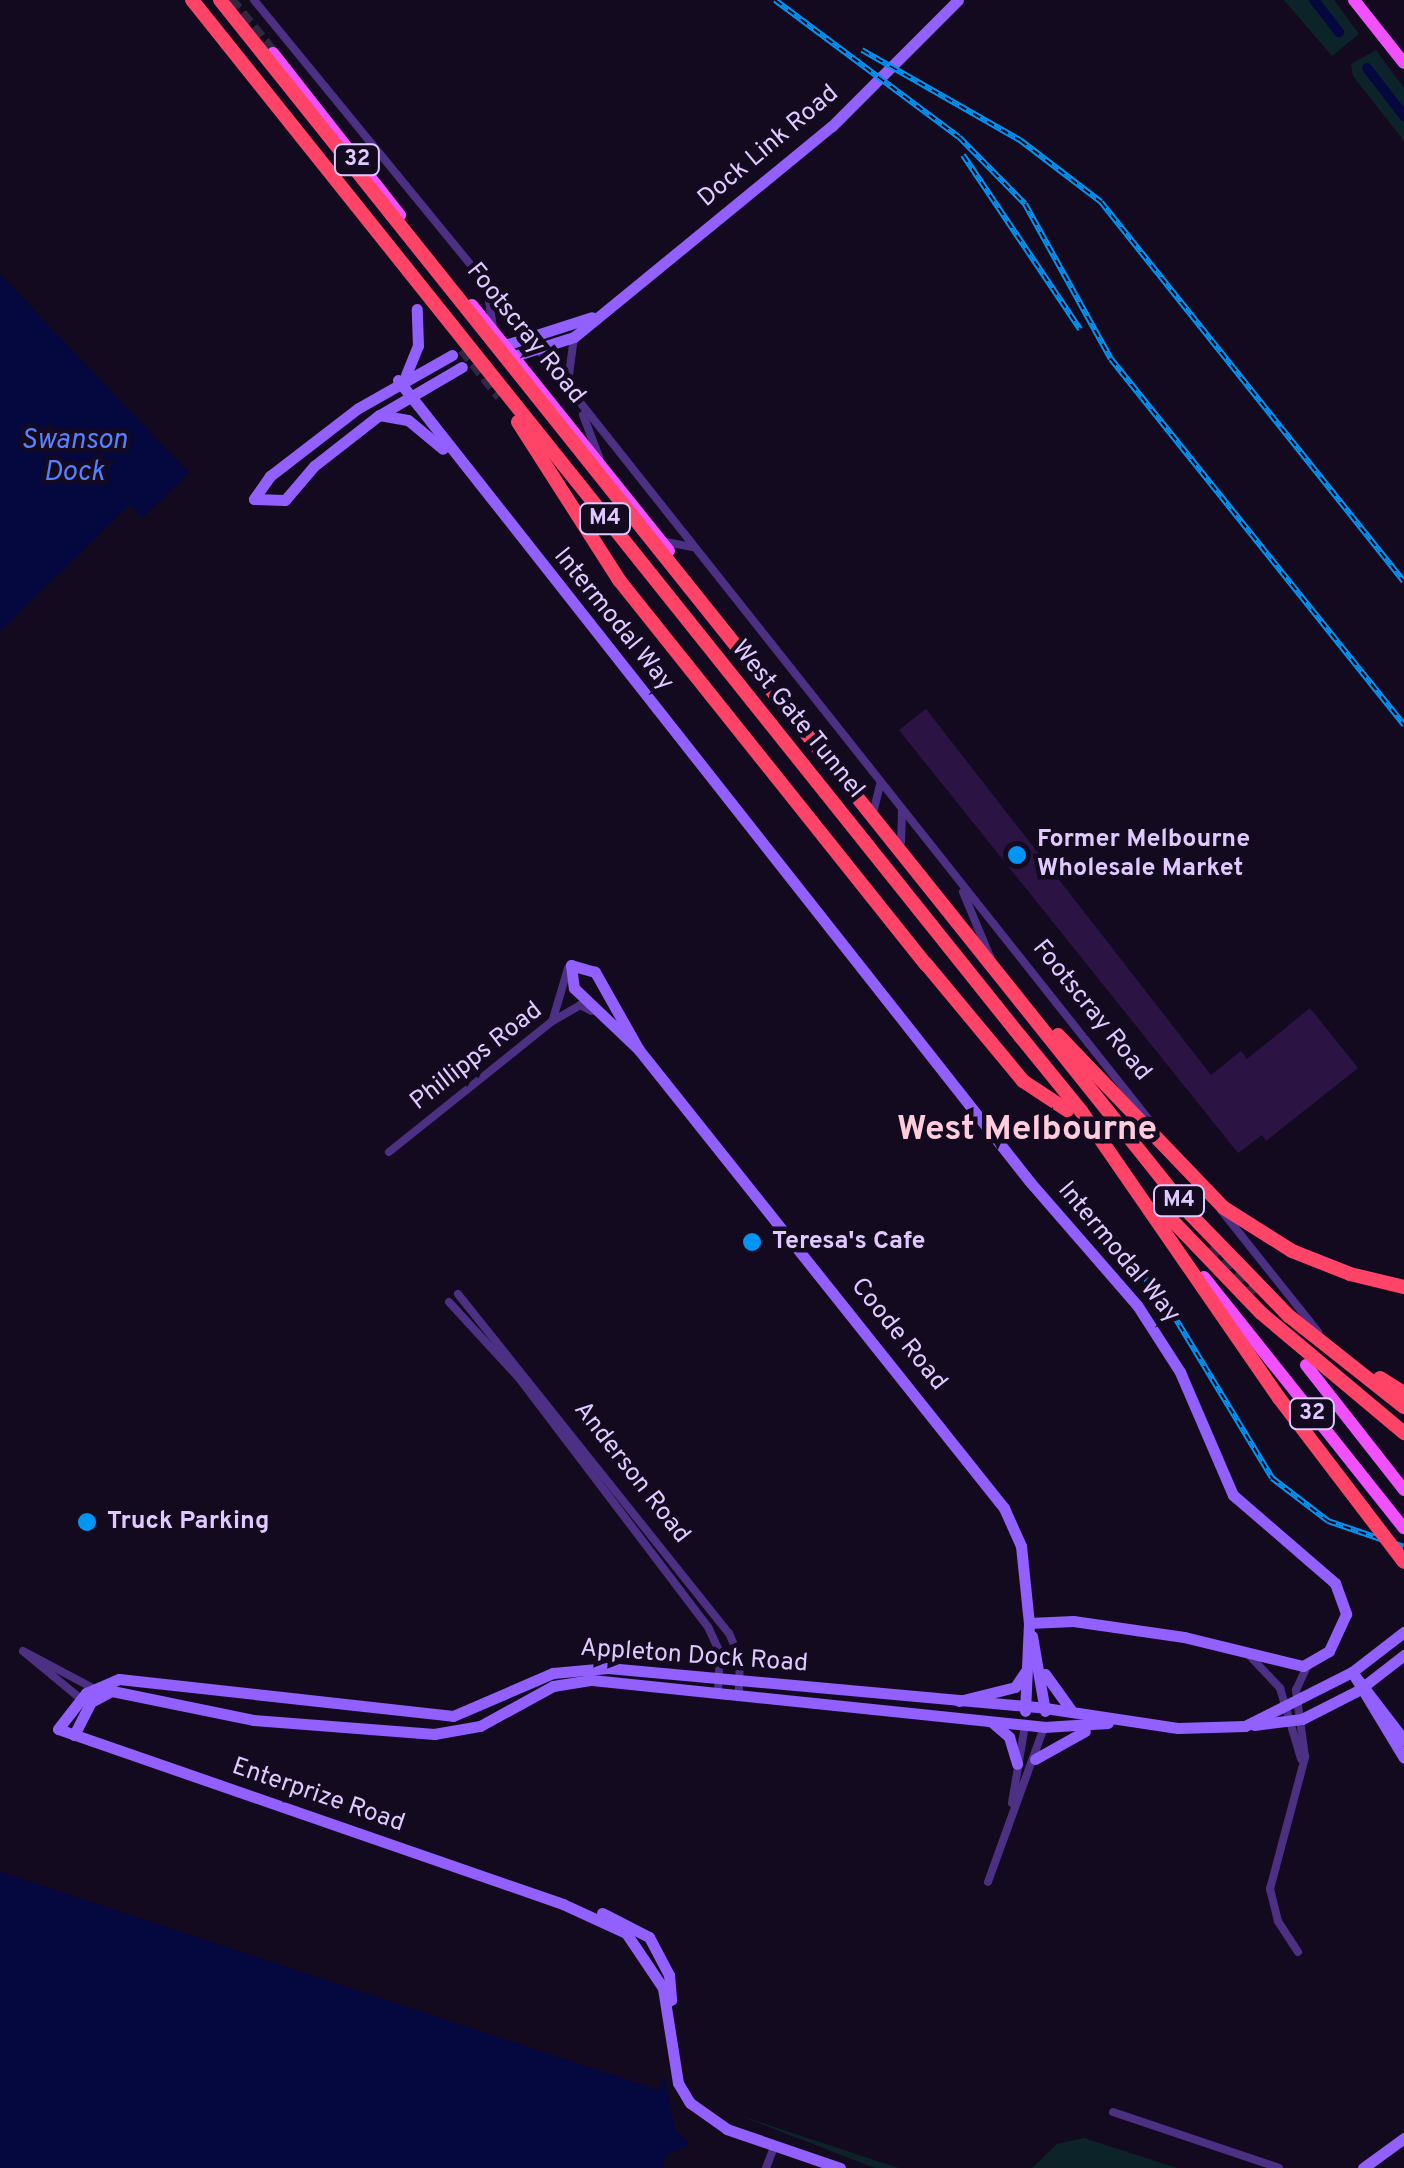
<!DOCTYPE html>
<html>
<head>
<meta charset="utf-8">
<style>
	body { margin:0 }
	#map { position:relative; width:1404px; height:2168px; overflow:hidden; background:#140a20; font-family:Overpass,sans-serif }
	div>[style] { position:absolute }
	.green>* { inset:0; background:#0d232a }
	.water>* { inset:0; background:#04083f }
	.canal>* { height:10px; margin:-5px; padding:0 5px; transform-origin:5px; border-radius:5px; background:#04083f }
	.building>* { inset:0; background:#2b1443 }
	.primary-tunnel>* { height:12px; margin-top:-6px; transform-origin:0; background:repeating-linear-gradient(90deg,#322741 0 12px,transparent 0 18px) }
	.street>* { height:8px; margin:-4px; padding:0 4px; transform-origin:4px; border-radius:4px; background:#4c3084 }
	.secondary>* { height:11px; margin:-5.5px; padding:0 5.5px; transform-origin:5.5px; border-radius:5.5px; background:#9260ff }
	.primary>* { height:12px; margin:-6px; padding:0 6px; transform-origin:6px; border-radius:6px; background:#f150ff }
	.highway>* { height:14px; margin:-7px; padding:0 7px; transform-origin:7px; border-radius:7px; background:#ff4467 }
	.rail>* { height:6px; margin-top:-3px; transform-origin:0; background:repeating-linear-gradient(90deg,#140a20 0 8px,#0094f4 0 16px); box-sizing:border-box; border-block:2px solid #0094f4 }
	.secondary-bridge>* { height:11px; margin:-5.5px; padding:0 5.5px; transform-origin:5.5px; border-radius:5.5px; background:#9260ff }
	.highway-bridge>* { height:14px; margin:-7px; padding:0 7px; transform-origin:7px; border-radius:7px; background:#ff4467 }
	.dots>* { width:28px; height:28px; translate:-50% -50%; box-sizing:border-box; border:5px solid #140a20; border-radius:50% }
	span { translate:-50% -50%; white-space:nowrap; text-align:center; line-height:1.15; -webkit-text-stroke:9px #140a20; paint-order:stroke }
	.shield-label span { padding:2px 8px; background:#140a20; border:2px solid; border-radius:8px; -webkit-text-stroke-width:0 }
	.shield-label { font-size:22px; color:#dfc9ff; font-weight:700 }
	.street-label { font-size:25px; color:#dfc9ff }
	.poi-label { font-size:25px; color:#dfc9ff; font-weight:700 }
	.left { translate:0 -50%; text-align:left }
	.water-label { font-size:28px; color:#5780ff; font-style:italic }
	.district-label { font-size:35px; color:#ffcbdd; font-weight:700 }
</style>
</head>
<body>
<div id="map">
	<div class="green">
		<i style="clip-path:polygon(1284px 0,1334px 0,1359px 34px,1332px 56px)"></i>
		<i style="clip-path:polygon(1376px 50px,1404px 88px,1404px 141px,1353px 76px,1351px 64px)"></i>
		<i style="clip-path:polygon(741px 2116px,889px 2165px,899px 2168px,875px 2168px)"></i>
		<i style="clip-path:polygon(1084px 2138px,1177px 2168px,1032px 2168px,1057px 2144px)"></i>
	</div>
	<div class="water">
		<i style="clip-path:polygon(0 274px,189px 473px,143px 517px,130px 505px,0 631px)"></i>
		<i style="clip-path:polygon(0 1872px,659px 2090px,664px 2076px,675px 2128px,690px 2145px,666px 2155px,662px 2168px,0 2168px)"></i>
	</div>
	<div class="canal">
		<i style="left:1314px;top:0;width:41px;rotate:52deg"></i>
		<i style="left:1367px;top:68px;width:61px;rotate:52.4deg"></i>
	</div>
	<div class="building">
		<i style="clip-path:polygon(926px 709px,1211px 1075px,1241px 1051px,1247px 1059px,1310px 1008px,1358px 1068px,1266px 1141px,1262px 1135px,1238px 1153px,899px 730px)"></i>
	</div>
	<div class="primary-tunnel">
		<i style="left:230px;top:0;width:68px;rotate:50.9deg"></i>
		<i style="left:463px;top:349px;width:60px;rotate:51.8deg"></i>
		<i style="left:1213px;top:1245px;width:64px;rotate:52.6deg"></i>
	</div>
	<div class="street">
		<i style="left:254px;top:0;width:436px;rotate:50.7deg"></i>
		<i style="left:488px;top:295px;width:37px;rotate:81deg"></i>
		<i style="left:537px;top:348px;width:992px;rotate:51.59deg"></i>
		<i style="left:567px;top:390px;width:53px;rotate:-82.5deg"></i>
		<i style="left:583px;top:415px;width:45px;rotate:69.1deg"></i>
		<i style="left:661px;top:541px;width:31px;rotate:11deg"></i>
		<i style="left:874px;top:809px;width:25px;rotate:-76deg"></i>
		<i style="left:901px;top:842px;width:32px;rotate:-88deg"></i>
		<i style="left:963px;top:892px;width:70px;rotate:67.4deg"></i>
		<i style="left:553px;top:1019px;width:53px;rotate:-73.6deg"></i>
		<i style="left:389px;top:1152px;width:208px;rotate:-38.7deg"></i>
		<i style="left:551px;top:1022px;width:34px;rotate:-30deg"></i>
		<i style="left:580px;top:1005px;width:13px;rotate:27deg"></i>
		<i style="left:1221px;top:1210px;width:156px;rotate:51.5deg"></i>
		<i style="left:458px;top:1294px;width:434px;rotate:51.4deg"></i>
		<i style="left:729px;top:1633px;width:28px;rotate:67deg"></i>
		<i style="left:740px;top:1659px;width:33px;rotate:92deg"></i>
		<i style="left:449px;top:1302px;width:103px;rotate:47.4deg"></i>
		<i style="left:519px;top:1378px;width:313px;rotate:52.8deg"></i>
		<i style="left:708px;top:1627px;width:29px;rotate:65deg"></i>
		<i style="left:720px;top:1653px;width:36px;rotate:93deg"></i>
		<i style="left:23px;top:1651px;width:79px;rotate:27.9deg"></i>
		<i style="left:24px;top:1652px;width:74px;rotate:39.5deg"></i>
		<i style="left:1248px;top:1654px;width:47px;rotate:46.7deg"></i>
		<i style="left:1280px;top:1688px;width:74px;rotate:73.5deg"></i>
		<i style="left:1012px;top:1803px;width:79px;rotate:-80.5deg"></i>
		<i style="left:988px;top:1882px;width:165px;rotate:-70.1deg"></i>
		<i style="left:1298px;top:1952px;width:37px;rotate:-123deg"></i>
		<i style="left:1278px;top:1921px;width:33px;rotate:-104deg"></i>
		<i style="left:1270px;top:1889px;width:137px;rotate:-75.1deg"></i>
		<i style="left:1305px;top:1757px;width:68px;rotate:-97.7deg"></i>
		<i style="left:1296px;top:1690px;width:29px;rotate:-65deg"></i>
		<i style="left:1113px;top:2112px;width:175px;rotate:18.6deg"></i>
		<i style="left:766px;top:2168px;width:22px;rotate:-69deg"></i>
	</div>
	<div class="secondary">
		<i style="left:505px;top:345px;width:91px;rotate:-17.8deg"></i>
		<i style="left:452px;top:355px;width:109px;rotate:150.4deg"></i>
		<i style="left:357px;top:409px;width:110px;rotate:142.4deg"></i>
		<i style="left:270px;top:476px;width:28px;rotate:125deg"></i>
		<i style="left:254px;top:499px;width:31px;rotate:2deg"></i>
		<i style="left:285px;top:500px;width:45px;rotate:-49.5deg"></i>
		<i style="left:314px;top:466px;width:81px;rotate:-38deg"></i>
		<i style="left:378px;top:416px;width:97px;rotate:-30.3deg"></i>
		<i style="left:514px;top:356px;width:63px;rotate:-17.6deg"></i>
		<i style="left:574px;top:337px;width:333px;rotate:-39.3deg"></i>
		<i style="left:832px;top:126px;width:178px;rotate:-45deg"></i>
		<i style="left:406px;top:375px;width:31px;rotate:-68deg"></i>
		<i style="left:418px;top:346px;width:37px;rotate:-92deg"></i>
		<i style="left:398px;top:380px;width:1021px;rotate:51.76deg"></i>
		<i style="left:1030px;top:1182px;width:163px;rotate:49deg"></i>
		<i style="left:1137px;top:1305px;width:80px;rotate:57.3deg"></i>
		<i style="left:1180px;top:1372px;width:134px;rotate:66.7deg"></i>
		<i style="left:1233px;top:1495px;width:135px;rotate:40.8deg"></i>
		<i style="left:1335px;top:1583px;width:33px;rotate:70deg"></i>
		<i style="left:1346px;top:1614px;width:41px;rotate:114.7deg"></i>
		<i style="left:1329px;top:1651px;width:30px;rotate:150deg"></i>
		<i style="left:1303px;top:1666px;width:122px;rotate:-166.3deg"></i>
		<i style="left:1184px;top:1637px;width:112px;rotate:-171.8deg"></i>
		<i style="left:1073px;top:1621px;width:44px;rotate:177.4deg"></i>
		<i style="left:379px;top:415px;width:29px;rotate:10deg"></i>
		<i style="left:408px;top:420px;width:45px;rotate:39.6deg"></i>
		<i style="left:639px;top:1050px;width:90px;rotate:-119.4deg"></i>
		<i style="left:595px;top:972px;width:25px;rotate:-164deg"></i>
		<i style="left:571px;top:965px;width:23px;rotate:83deg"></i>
		<i style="left:574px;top:988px;width:90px;rotate:43.6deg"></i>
		<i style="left:639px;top:1050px;width:586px;rotate:51.45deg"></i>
		<i style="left:1004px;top:1508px;width:42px;rotate:65.9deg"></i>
		<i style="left:1021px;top:1546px;width:77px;rotate:84.1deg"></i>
		<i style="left:1029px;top:1623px;width:88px;rotate:92.6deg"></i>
		<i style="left:1032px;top:1636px;width:76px;rotate:80.2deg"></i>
		<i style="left:1352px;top:1672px;width:100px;rotate:58.8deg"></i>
		<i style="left:1352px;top:1672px;width:86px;rotate:52.6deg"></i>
		<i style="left:1352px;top:1672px;width:66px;rotate:-37.6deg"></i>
		<i style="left:1045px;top:1674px;width:44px;rotate:54.2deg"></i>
		<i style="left:1364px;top:1686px;width:51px;rotate:-37.8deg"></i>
		<i style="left:959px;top:1701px;width:58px;rotate:-14deg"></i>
		<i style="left:1015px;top:1687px;width:18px;rotate:-56deg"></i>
		<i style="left:992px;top:1722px;width:23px;rotate:41deg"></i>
		<i style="left:1009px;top:1737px;width:28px;rotate:73deg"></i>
		<i style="left:74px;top:1735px;width:37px;rotate:-63deg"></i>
		<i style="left:91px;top:1702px;width:24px;rotate:-28deg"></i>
		<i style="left:112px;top:1691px;width:144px;rotate:11.6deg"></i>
		<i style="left:253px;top:1720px;width:182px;rotate:4.4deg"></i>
		<i style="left:434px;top:1734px;width:47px;rotate:-9.9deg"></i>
		<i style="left:480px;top:1726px;width:83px;rotate:-28.7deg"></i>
		<i style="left:553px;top:1686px;width:39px;rotate:-9deg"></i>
		<i style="left:592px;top:1680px;width:454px;rotate:5.9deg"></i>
		<i style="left:1044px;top:1727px;width:64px;rotate:-3.6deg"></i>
		<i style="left:1035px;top:1759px;width:57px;rotate:-29.2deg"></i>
		<i style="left:602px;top:1913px;width:53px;rotate:27.1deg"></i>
		<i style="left:649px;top:1937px;width:43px;rotate:62.2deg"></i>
		<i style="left:669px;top:1975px;width:25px;rotate:85deg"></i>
		<i style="left:840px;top:2168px;width:120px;rotate:-161deg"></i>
		<i style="left:727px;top:2129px;width:45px;rotate:-144.9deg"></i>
		<i style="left:690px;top:2103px;width:23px;rotate:-121deg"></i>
		<i style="left:678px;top:2083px;width:96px;rotate:-99deg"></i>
		<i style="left:663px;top:1988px;width:66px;rotate:-123.9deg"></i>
		<i style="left:626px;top:1933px;width:69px;rotate:-155.3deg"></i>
		<i style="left:563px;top:1904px;width:534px;rotate:-160.89deg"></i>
		<i style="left:58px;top:1729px;width:46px;rotate:-52.1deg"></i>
		<i style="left:86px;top:1693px;width:36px;rotate:-23deg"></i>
		<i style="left:119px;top:1679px;width:336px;rotate:6.3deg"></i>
		<i style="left:453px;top:1716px;width:109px;rotate:-23.3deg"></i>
		<i style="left:553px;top:1673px;width:55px;rotate:-5.2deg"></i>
		<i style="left:608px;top:1668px;width:439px;rotate:5.2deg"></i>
		<i style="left:1045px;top:1708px;width:134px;rotate:8.6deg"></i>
		<i style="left:1178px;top:1728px;width:67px;rotate:-1.7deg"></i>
		<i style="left:1363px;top:2168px;width:51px;rotate:-36.2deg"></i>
	</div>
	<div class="primary">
		<i style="left:1354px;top:0;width:80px;rotate:51.6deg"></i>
		<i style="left:273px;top:53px;width:206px;rotate:51.9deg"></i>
		<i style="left:472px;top:305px;width:315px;rotate:51.3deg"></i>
		<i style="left:1204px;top:1277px;width:321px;rotate:51.5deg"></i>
		<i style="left:1306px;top:1365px;width:159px;rotate:51.9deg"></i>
	</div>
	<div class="highway">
		<i style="left:926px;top:964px;width:152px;rotate:50.3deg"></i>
		<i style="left:1023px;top:1081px;width:53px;rotate:33.4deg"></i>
		<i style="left:1020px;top:1036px;width:97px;rotate:50.9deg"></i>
		<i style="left:1350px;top:1274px;width:56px;rotate:13.5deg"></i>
	</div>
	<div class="rail">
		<i style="left:775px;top:0;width:229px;rotate:36.7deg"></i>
		<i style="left:959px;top:137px;width:94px;rotate:45.4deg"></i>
		<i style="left:1025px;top:204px;width:177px;rotate:61deg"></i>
		<i style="left:1111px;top:359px;width:469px;rotate:51.3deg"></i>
		<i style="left:862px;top:50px;width:182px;rotate:29.7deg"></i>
		<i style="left:1020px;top:140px;width:102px;rotate:37.4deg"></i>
		<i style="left:1101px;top:202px;width:485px;rotate:51.4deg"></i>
		<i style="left:963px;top:155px;width:210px;rotate:56.1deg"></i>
		<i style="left:1070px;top:1182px;width:164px;rotate:51.9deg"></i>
		<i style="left:1171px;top:1311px;width:195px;rotate:58.8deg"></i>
		<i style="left:1272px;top:1478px;width:71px;rotate:37.5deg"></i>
		<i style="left:1328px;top:1521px;width:80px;rotate:18.9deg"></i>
	</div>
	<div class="secondary-bridge">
		<i style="left:1254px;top:1725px;width:48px;rotate:-7.1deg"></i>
		<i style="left:1302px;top:1719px;width:62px;rotate:-27deg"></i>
		<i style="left:1245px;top:1726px;width:120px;rotate:-26.8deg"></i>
	</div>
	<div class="highway-bridge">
		<i style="left:192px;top:0;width:1326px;rotate:51.37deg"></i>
		<i style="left:220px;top:0;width:1555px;rotate:51.37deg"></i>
		<i style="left:1191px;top:1215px;width:141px;rotate:45.9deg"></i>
		<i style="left:1289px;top:1316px;width:147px;rotate:38.4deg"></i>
		<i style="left:518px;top:422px;width:188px;rotate:57.4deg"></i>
		<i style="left:619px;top:580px;width:492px;rotate:51.4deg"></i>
		<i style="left:1058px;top:1035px;width:240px;rotate:46.2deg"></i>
		<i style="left:1224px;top:1208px;width:80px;rotate:32.3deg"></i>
		<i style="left:1292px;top:1251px;width:62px;rotate:21.6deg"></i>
		<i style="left:1081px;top:1111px;width:349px;rotate:55.4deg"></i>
		<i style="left:1279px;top:1398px;width:206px;rotate:52.7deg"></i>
		<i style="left:1167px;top:1215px;width:136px;rotate:46.2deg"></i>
		<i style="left:1261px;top:1313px;width:187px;rotate:40deg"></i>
		<i style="left:1380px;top:1378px;width:28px;rotate:32deg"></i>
	</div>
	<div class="dots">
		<i style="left:1017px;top:855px;background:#0094f4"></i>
		<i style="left:752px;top:1242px;background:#0094f4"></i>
		<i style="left:87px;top:1522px;background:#0094f4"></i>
	</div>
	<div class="shield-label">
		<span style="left:357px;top:160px">32</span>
		<span style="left:605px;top:519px">M4</span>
		<span style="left:1179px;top:1201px">M4</span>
		<span style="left:1312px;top:1414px">32</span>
	</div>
	<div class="street-label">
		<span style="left:769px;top:147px;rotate:-40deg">Dock Link Road</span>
		<span style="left:525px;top:334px;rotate:51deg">Footscray Road</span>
		<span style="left:613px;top:620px;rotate:51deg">Intermodal Way</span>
		<span style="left:797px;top:720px;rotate:51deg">West Gate Tunnel</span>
		<span style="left:1091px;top:1011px;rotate:51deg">Footscray Road</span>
		<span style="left:477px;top:1057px;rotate:-38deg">Phillipps Road</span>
		<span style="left:1118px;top:1253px;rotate:50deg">Intermodal Way</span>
		<span style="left:898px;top:1335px;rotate:51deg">Coode Road</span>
		<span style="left:631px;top:1473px;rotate:52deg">Anderson Road</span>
		<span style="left:694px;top:1657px;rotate:4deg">Appleton Dock Road</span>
		<span style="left:318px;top:1796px;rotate:19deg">Enterprize Road</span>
	</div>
	<div class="poi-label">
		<span class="left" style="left:1037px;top:855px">Former Melbourne<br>Wholesale Market</span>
		<span class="left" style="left:772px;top:1242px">Teresa's Cafe</span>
		<span class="left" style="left:107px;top:1522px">Truck Parking</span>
	</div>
	<div class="water-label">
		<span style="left:74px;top:457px">Swanson<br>Dock</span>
	</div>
	<div class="district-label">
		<span style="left:1027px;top:1130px">West Melbourne</span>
	</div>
</div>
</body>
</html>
